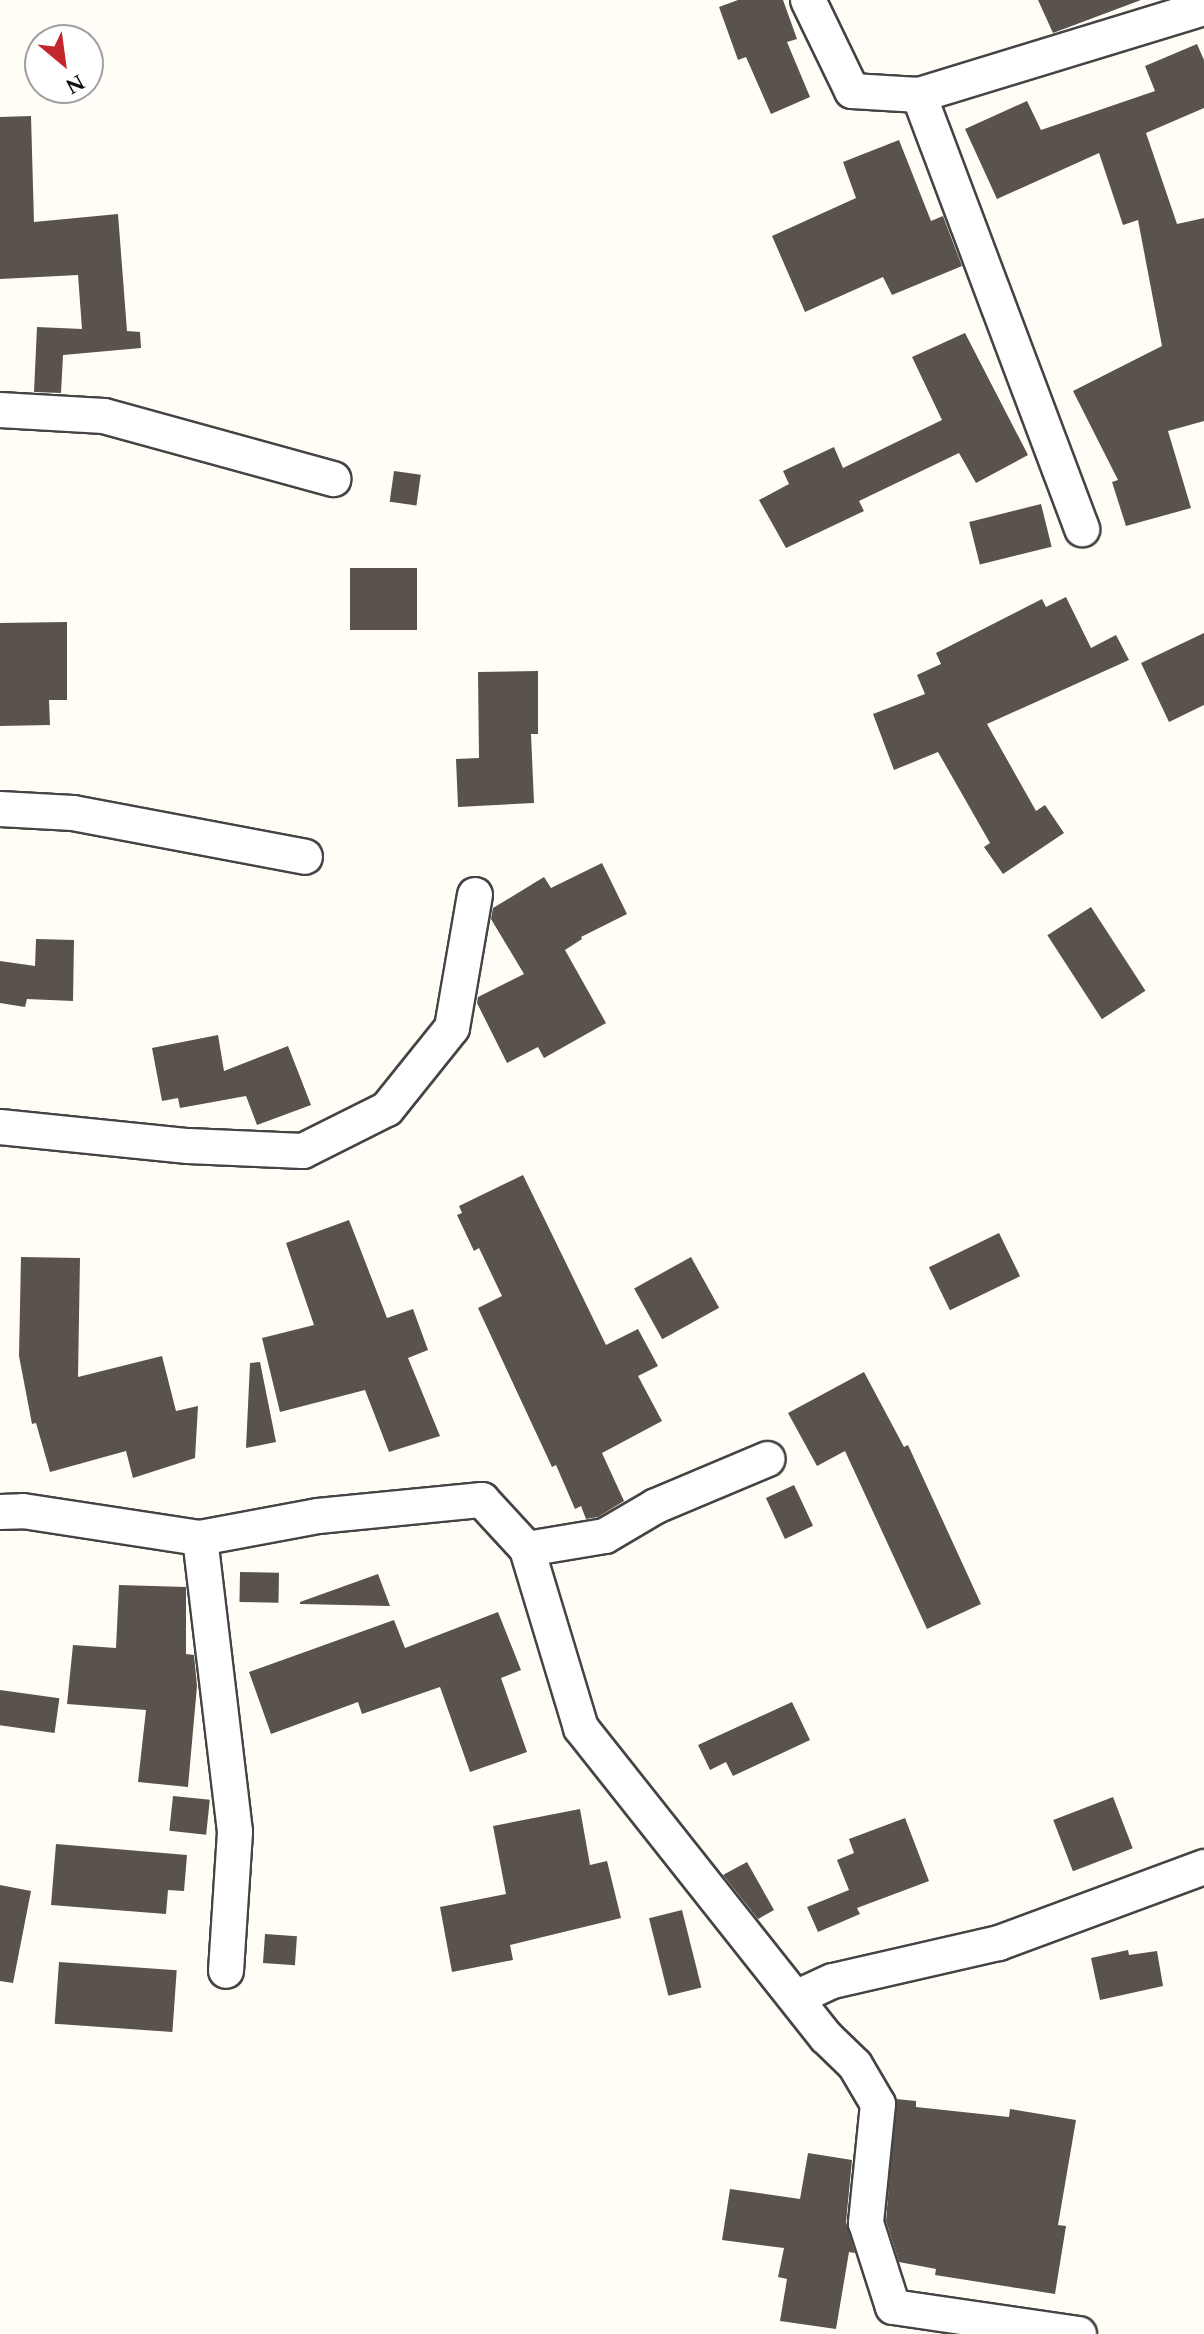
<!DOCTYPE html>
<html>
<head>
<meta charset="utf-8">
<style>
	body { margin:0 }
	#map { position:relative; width:1204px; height:2334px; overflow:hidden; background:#fffdf5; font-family:Spectral,serif }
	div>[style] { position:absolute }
	.building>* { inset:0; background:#5a524d; transform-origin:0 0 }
	.roads { filter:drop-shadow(2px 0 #444) drop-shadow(-2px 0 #444) drop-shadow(0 2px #444) drop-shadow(0 -2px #444) }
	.minor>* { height:34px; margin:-17px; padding:0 17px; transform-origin:17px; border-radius:17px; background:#fff }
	span { translate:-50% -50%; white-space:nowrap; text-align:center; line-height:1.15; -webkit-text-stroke:8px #fff; paint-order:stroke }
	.north { position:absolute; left:24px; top:24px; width:80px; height:80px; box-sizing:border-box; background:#fff; border:2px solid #a0a0a0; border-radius:50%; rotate:151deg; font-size:22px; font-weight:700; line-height:32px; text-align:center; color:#111 }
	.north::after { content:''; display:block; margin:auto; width:28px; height:36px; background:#c4262e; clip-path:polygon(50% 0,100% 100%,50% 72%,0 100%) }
</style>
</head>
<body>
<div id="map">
	<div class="building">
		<i style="clip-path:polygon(738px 0,783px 0,797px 39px,787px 42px,810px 97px,771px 114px,746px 57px,738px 60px,719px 7px)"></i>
		<i style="clip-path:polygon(1038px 0,1141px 0,1053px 33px)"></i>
		<i style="clip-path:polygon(1197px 44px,1204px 60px,1204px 108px,1146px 133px,1177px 224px,1204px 218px,1204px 421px,1168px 431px,1191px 508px,1126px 526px,1112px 482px,1118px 480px,1073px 391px,1162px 346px,1138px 220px,1123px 225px,1099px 153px,997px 199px,965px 129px,1027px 101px,1041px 130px,1155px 91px,1145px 66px)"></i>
		<i style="clip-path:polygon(31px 116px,34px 222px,118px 214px,127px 331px,140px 332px,141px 348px,63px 355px,61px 393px,34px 392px,37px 327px,82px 329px,78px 275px,0 279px,0 117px)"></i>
		<i style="clip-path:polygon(899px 140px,931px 221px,943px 216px,962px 266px,892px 295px,883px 277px,805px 312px,772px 236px,856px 198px,843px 162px)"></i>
		<i style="clip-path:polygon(965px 333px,1028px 455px,976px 483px,959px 453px,859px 501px,864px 511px,786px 548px,759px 500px,789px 484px,783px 471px,834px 447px,843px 468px,942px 420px,912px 357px)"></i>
		<i style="left:394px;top:471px;width:27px;height:31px;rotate:8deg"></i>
		<i style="left:1041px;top:504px;width:44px;height:74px;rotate:76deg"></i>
		<i style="left:350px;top:568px;width:67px;height:62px"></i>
		<i style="clip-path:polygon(1066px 597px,1091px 648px,1116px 635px,1129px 660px,987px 724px,1036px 811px,1045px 805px,1064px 833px,1003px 874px,984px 847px,990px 843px,938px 752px,894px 770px,873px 714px,925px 694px,917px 675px,941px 664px,936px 653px,1042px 599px,1046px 607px)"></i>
		<i style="clip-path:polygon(67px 622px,67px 700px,49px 700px,50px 725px,0 726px,0 623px)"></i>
		<i style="clip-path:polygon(1204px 633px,1204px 705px,1169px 722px,1141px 663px)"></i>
		<i style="clip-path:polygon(538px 671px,538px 734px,531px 734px,534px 803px,458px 807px,456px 759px,479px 758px,478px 672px)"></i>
		<i style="clip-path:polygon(602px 863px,627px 914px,581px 937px,582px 939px,565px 950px,606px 1023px,544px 1058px,538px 1047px,507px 1063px,477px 1003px,478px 997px,524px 974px,491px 919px,493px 908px,544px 877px,551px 888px)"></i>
		<i style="left:1091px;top:907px;width:100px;height:52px;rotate:57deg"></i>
		<i style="clip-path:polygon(36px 939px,74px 940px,73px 1001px,27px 999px,25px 1007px,0 1003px,0 961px,35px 966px)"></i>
		<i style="clip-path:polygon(218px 1035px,224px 1071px,288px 1046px,311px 1105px,257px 1125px,246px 1096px,180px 1108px,178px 1098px,162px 1101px,152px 1048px)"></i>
		<i style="clip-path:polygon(523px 1175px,606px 1345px,638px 1329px,658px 1366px,638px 1376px,662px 1421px,602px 1453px,624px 1501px,598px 1517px,586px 1519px,581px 1506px,575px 1509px,556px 1465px,552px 1467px,478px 1308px,502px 1296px,479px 1248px,474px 1251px,457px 1215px,462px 1213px,459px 1206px)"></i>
		<i style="clip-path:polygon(349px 1220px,387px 1318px,413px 1309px,428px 1350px,408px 1358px,440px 1436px,389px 1452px,365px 1390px,280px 1412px,262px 1338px,314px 1325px,286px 1243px)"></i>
		<i style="left:999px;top:1233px;width:48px;height:78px;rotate:64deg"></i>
		<i style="clip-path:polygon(21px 1257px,80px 1258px,78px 1377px,162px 1356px,176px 1411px,198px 1406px,195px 1458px,133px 1478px,126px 1451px,50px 1472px,36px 1423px,32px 1424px,19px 1356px)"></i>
		<i style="left:691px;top:1257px;width:58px;height:65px;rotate:61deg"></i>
		<i style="clip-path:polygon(260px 1362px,276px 1442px,246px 1448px,250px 1363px)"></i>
		<i style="clip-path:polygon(864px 1372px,904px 1447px,908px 1445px,981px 1604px,927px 1629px,845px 1451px,817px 1466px,788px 1413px)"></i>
		<i style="left:794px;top:1485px;width:45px;height:31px;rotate:65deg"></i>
		<i style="left:240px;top:1572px;width:39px;height:30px;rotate:1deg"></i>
		<i style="clip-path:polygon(378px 1574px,390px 1606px,300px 1604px,300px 1602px)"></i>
		<i style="clip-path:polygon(119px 1585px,186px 1587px,186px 1654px,194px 1655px,197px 1686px,188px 1787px,138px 1782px,146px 1710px,67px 1704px,73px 1645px,116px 1648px)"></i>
		<i style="clip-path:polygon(498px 1612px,521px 1670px,501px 1678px,527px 1752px,470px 1772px,440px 1687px,362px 1714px,358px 1702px,271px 1734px,249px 1672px,394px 1620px,405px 1648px)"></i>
		<i style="left:0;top:1690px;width:60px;height:35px;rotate:8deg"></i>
		<i style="clip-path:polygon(792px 1702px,810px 1740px,733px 1776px,726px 1762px,710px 1770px,698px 1745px)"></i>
		<i style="left:173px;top:1796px;width:37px;height:35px;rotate:6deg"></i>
		<i style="left:1113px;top:1797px;width:55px;height:64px;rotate:69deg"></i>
		<i style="clip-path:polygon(580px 1809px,590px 1865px,607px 1861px,621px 1918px,510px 1945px,513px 1960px,452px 1972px,440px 1907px,506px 1894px,493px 1826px)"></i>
		<i style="clip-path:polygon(905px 1818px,929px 1881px,857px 1908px,860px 1914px,818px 1932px,807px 1907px,849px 1890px,837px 1860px,854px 1853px,849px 1839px)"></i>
		<i style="clip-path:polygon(56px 1844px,187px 1855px,184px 1891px,168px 1890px,166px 1914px,51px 1905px)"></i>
		<i style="clip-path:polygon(747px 1862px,774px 1910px,758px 1919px,723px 1875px)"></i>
		<i style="clip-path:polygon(0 1885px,31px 1891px,13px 1983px,0 1981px)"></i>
		<i style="left:682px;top:1910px;width:80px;height:34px;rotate:76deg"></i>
		<i style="left:265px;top:1934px;width:32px;height:29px;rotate:4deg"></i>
		<i style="clip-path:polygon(1128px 1950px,1129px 1955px,1157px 1951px,1163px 1986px,1100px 2000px,1091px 1958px)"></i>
		<i style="left:59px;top:1962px;width:118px;height:62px;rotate:4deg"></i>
		<i style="clip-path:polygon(896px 2099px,916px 2101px,916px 2107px,1009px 2117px,1010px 2109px,1076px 2120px,1058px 2225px,1066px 2226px,1055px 2294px,935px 2275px,936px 2269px,899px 2262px,886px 2221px)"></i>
		<i style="clip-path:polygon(808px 2153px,852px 2160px,846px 2222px,855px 2253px,849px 2252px,836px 2329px,780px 2321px,787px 2279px,778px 2277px,784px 2248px,722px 2240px,730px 2189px,800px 2199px)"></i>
	</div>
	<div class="roads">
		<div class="minor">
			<i style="left:808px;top:0;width:101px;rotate:64.2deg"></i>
			<i style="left:852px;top:91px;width:67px;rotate:3.4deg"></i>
			<i style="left:919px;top:95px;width:298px;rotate:-17deg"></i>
			<i style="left:919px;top:95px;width:464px;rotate:69.4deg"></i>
			<i style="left:0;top:410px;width:104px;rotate:3.3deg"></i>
			<i style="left:104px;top:416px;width:238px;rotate:15.4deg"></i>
			<i style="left:0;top:809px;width:73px;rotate:3.1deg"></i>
			<i style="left:73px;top:813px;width:236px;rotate:10.7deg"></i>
			<i style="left:0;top:1127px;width:189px;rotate:5.8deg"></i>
			<i style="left:188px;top:1146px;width:115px;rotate:2.5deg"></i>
			<i style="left:303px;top:1151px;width:94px;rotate:-26.6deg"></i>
			<i style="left:387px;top:1109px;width:104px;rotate:-51.3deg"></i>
			<i style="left:452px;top:1028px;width:135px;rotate:-80.2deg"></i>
			<i style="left:0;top:1512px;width:23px;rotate:-2deg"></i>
			<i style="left:23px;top:1511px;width:179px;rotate:8.7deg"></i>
			<i style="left:200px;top:1538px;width:120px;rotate:-10.6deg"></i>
			<i style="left:318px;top:1516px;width:165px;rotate:-5.6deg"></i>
			<i style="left:482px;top:1500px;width:67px;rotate:47.4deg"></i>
			<i style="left:527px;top:1549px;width:79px;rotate:-9.5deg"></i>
			<i style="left:605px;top:1536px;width:59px;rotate:-30.5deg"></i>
			<i style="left:656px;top:1506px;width:121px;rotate:-22.8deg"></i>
			<i style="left:200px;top:1538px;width:296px;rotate:83.2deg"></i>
			<i style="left:235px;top:1832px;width:139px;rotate:93.7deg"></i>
			<i style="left:527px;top:1549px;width:187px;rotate:73.2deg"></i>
			<i style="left:581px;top:1728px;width:394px;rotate:51.6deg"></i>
			<i style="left:826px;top:2037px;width:40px;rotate:44deg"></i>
			<i style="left:855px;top:2065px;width:45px;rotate:59.5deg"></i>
			<i style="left:878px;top:2104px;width:120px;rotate:95.8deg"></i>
			<i style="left:866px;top:2223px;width:88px;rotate:72.2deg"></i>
			<i style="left:893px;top:2307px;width:188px;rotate:8.3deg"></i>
			<i style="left:798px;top:1997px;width:38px;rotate:-25deg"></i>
			<i style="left:833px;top:1981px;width:170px;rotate:-12.9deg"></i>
			<i style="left:999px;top:1943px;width:219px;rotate:-20.3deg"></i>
		</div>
	</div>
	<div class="north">N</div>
</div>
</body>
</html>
